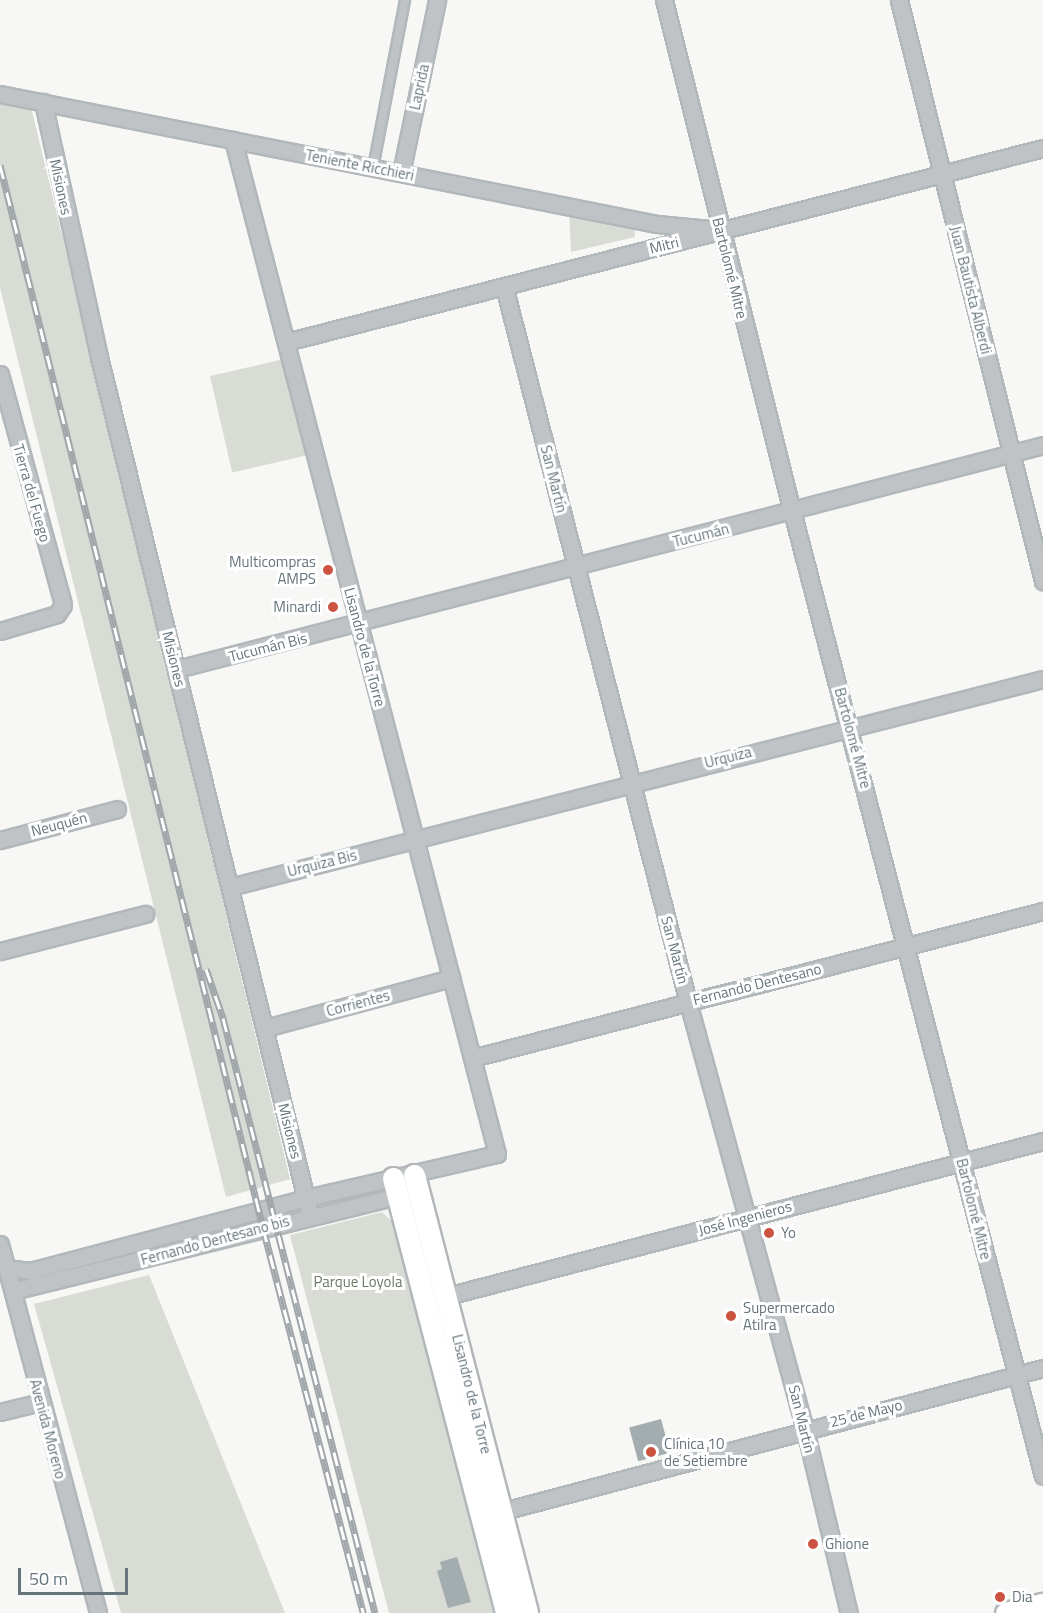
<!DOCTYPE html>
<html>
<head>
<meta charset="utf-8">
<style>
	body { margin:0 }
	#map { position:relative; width:1043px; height:1613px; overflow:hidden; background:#f7f7f5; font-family:"Titillium Web",sans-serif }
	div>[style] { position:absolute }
	.green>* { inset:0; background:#d8dcd5; transform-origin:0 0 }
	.building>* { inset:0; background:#a3acaf; transform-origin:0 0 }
	.roads { filter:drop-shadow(2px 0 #b2b7ba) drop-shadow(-2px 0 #b2b7ba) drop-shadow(0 2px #b2b7ba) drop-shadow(0 -2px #b2b7ba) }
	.lane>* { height:8px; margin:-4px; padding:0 4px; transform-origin:4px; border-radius:4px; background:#bfc3c6 }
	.street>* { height:15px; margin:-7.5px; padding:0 7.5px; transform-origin:7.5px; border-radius:7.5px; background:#bfc3c6 }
	.secondary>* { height:21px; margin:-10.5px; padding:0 10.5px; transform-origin:10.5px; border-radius:10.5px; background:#fff }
	.rail>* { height:7px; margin-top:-3.5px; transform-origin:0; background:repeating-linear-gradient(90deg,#fff 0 14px,#a0a6aa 0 28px); box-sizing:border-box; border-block:2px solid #a0a6aa }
	.dots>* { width:16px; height:16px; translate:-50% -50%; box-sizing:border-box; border:3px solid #fff; border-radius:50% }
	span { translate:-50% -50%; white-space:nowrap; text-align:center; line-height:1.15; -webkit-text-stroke:6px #fff; paint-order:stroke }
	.street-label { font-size:15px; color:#66757c }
	.poi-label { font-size:15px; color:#66757c }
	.right { translate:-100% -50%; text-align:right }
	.left { translate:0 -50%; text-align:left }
	.park-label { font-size:15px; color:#6e7a68 }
	.scale { position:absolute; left:18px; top:1568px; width:110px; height:27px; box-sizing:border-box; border:3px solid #66757c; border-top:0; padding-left:8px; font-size:18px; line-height:21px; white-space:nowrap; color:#66757c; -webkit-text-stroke:4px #fff; paint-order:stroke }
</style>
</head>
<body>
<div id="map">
	<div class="green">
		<i style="clip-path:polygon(0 97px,30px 103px,290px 1179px,226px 1197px,0 288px)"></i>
		<i style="clip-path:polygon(569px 209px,634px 225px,635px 237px,571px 252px)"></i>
		<i style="left:284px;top:359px;width:99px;height:76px;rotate:77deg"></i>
		<i style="clip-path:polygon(382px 1212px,399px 1228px,499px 1613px,389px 1613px,290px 1235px)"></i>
		<i style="clip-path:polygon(149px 1275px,285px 1613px,121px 1613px,34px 1304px)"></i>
	</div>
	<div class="building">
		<i style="left:661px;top:1419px;width:35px;height:33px;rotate:75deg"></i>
		<i style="clip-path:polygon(457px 1557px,471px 1602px,448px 1608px,437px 1571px,442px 1569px,440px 1562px)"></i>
	</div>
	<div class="roads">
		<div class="lane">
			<i style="left:373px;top:168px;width:171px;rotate:-79.2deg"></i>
		</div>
		<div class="street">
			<i style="left:664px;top:0;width:527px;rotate:75.94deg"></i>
			<i style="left:792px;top:511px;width:997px;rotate:75.42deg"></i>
			<i style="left:899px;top:0;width:599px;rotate:76.08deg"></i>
			<i style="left:0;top:94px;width:670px;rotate:11.19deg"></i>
			<i style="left:657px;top:224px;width:53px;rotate:5.4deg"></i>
			<i style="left:43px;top:102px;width:261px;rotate:77.6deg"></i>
			<i style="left:99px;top:357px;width:884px;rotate:76.18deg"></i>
			<i style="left:401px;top:173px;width:177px;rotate:-78.2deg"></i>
			<i style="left:504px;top:286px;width:739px;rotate:75.59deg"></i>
			<i style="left:688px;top:1002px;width:443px;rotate:74.7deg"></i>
			<i style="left:805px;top:1429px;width:189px;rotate:76.6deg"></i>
			<i style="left:286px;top:342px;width:781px;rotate:-14.37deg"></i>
			<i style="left:0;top:374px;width:239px;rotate:74.7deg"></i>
			<i style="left:63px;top:605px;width:11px;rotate:124deg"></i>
			<i style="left:57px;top:614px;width:59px;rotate:163.4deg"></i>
			<i style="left:177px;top:669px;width:895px;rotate:-14.5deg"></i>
			<i style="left:0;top:840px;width:121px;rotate:-14.8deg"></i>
			<i style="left:230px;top:887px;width:839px;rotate:-14.35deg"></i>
			<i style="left:0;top:951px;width:150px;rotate:-14.3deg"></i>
			<i style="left:265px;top:1028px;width:193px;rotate:-15deg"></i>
			<i style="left:472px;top:1058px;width:590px;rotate:-14.44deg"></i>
			<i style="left:0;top:1244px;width:382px;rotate:75.1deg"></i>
			<i style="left:6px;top:1268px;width:24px;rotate:7deg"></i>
			<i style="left:30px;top:1271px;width:285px;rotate:-14.8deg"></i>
			<i style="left:306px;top:1198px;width:196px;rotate:-13deg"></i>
			<i style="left:497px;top:1154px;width:1048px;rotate:-104.59deg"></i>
			<i style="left:13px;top:1291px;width:405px;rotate:-13.9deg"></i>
			<i style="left:447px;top:1296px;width:616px;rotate:-14.58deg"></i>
			<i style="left:0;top:1412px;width:42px;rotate:-13.7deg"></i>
			<i style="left:492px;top:1514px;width:570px;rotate:-14.84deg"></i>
		</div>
		<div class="secondary">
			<i style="left:414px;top:1175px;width:452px;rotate:75.5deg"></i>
			<i style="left:393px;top:1178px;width:449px;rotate:75.4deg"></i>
			<i style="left:1006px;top:1613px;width:38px;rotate:-14deg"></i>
		</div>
	</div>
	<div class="rail">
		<i style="left:0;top:165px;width:1095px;rotate:76.1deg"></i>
		<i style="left:263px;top:1228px;width:398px;rotate:75.4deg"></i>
		<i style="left:206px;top:969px;width:52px;rotate:70.9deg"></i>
		<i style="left:223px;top:1018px;width:614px;rotate:75.67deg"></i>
	</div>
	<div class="dots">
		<i style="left:328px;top:570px;background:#cc5340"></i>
		<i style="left:333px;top:607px;background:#cc5340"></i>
		<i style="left:769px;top:1233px;background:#cc5340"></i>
		<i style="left:731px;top:1316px;background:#cc5340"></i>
		<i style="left:651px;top:1452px;background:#cc5340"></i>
		<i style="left:813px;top:1544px;background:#cc5340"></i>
		<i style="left:1000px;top:1597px;background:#cc5340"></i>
	</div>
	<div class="street-label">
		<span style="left:419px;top:87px;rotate:-78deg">Laprida</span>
		<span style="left:360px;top:165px;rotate:11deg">Teniente Ricchieri</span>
		<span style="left:61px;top:187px;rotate:78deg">Misiones</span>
		<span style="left:664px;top:245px;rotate:-14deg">Mitri</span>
		<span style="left:730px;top:268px;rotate:76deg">Bartolomé Mitre</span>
		<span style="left:971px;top:290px;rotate:76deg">Juan Bautista Alberdi</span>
		<span style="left:554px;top:479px;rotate:76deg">San Martín</span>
		<span style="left:32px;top:493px;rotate:74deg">Tierra del Fuego</span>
		<span style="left:701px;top:535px;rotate:-14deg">Tucumán</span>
		<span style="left:268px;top:647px;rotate:-14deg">Tucumán Bis</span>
		<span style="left:365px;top:647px;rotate:75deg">Lisandro de la Torre</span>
		<span style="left:174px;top:659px;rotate:76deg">Misiones</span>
		<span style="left:853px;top:738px;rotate:75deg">Bartolomé Mitre</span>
		<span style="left:728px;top:757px;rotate:-14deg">Urquiza</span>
		<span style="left:59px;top:824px;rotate:-15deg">Neuquén</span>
		<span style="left:322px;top:863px;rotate:-14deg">Urquiza Bis</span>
		<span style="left:675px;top:950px;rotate:75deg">San Martín</span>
		<span style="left:757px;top:984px;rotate:-14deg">Fernando Dentesano</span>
		<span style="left:358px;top:1003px;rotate:-15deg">Corrientes</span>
		<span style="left:290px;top:1131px;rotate:76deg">Misiones</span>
		<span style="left:974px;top:1209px;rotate:76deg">Bartolomé Mitre</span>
		<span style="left:745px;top:1218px;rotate:-15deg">José Ingenieros</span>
		<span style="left:215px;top:1240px;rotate:-15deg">Fernando Dentesano bis</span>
		<span style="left:472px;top:1394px;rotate:76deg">Lisandro de la Torre</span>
		<span style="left:866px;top:1413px;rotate:-14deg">25 de Mayo</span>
		<span style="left:802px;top:1419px;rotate:76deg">San Martín</span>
		<span style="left:48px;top:1429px;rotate:75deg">Avenida Moreno</span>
	</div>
	<div class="poi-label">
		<span class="right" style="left:316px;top:570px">Multicompras<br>AMPS</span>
		<span class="right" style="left:321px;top:607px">Minardi</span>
		<span class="left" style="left:781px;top:1233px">Yo</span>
		<span class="left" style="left:743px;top:1316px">Supermercado<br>Atilra</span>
		<span class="left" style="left:664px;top:1452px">Clínica 10<br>de Setiembre</span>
		<span class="left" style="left:825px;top:1544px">Ghione</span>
		<span class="left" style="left:1012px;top:1597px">Dia</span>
	</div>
	<div class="park-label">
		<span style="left:358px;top:1282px">Parque Loyola</span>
	</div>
	<div class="scale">50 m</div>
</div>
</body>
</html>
